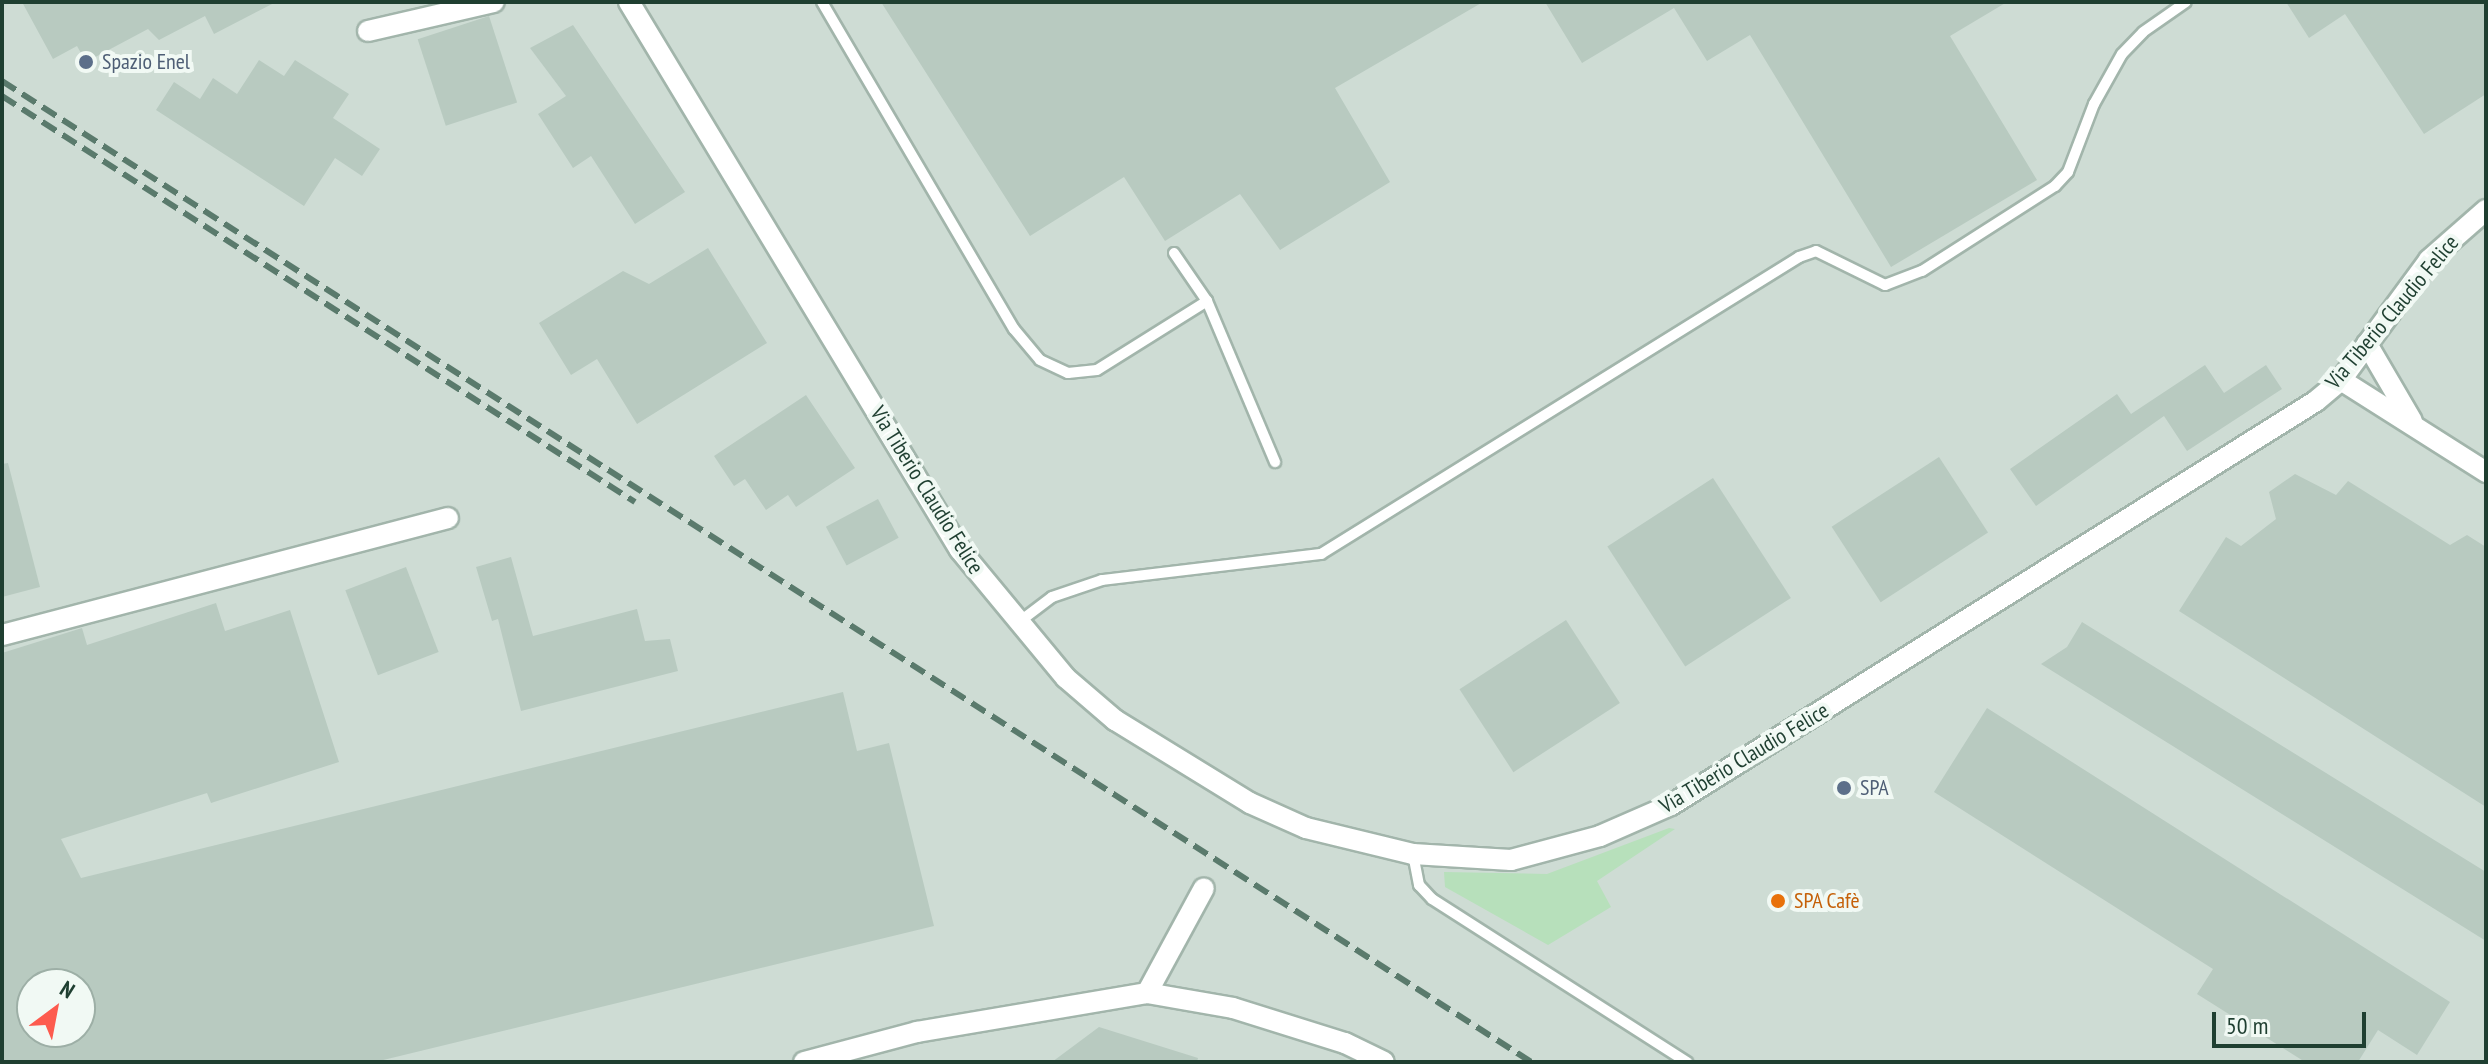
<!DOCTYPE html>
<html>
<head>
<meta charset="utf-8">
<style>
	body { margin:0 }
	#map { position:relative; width:2488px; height:1064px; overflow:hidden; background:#e0ede5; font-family:"PT Sans Narrow",sans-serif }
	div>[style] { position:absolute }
	.built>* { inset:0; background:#cedcd4 }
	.green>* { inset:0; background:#b7e0bb }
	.building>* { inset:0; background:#b8cac0; transform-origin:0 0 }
	.roads { filter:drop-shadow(2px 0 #a2b5ab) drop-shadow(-2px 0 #a2b5ab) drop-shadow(0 2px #a2b5ab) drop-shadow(0 -2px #a2b5ab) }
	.lane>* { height:10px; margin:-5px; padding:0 5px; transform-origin:5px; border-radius:5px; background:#fff }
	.street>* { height:20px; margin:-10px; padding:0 10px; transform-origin:10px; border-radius:10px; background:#fff }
	.rail>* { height:6px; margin-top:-3px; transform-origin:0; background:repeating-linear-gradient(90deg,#5a7a6c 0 16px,transparent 0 24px) }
	.dots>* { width:22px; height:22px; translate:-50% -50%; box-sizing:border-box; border:4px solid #f1f9f4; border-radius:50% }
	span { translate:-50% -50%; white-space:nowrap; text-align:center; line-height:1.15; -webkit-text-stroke:8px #f1f9f4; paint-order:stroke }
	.service-label { font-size:22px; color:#4e5e75 }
	.left { translate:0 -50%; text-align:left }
	.street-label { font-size:22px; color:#1f3f31 }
	.food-label { font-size:22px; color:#c56008 }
	.frame { position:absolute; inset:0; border:4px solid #1f3f31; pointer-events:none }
	.north { position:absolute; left:16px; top:968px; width:80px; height:80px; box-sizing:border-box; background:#f1f9f4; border:2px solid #9dafa6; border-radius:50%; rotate:32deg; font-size:22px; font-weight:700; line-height:32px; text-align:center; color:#1f3f31 }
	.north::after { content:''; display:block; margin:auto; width:28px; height:36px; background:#fd5b4e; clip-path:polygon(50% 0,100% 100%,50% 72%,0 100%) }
	.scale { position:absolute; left:2212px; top:1012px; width:154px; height:36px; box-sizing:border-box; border:4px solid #1f3f31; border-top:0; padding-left:10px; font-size:24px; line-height:28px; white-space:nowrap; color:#1f3f31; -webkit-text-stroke:6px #f1f9f4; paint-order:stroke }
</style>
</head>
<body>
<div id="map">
	<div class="built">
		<i style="clip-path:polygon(evenodd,2px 2px,2486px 2px,2486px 1062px,2px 1062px,2px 2px,32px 984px,80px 984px,80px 1032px,32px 1032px,32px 984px)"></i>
	</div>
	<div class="green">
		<i style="clip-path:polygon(1669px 828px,1675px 829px,1597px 881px,1611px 907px,1548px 945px,1445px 887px,1444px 872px,1547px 874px)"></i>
	</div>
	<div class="building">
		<i style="clip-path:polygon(22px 2px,276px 2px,214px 34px,205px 16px,159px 40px,148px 29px,86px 62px,77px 46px,53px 59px)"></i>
		<i style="clip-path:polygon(881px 2px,1483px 2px,1335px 88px,1390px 182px,1280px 250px,1240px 194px,1165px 241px,1124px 177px,1030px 236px)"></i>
		<i style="clip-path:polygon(1545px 2px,2007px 2px,1950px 36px,2037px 180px,1891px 267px,1750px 35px,1707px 61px,1674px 8px,1582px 63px)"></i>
		<i style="clip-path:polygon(2286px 2px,2486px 2px,2486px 94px,2424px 134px,2345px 14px,2309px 38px)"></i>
		<i style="left:489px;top:16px;width:91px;height:75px;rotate:72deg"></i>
		<i style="clip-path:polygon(573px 25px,685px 192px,635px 224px,591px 156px,573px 168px,538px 114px,566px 96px,530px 48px)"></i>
		<i style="clip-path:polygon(259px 60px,284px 76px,295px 60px,349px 94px,333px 118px,380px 149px,362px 176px,335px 158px,304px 206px,156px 110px,174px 82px,200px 99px,213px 78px,237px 94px)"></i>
		<i style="clip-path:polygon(708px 248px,767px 343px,637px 424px,597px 359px,571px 375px,539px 323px,623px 271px,649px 284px)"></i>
		<i style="clip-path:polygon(2205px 365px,2224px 393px,2266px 365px,2282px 389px,2187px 451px,2164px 416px,2036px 506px,2010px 469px,2117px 394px,2131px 414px)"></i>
		<i style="clip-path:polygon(806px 395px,855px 468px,796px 507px,788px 495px,766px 510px,745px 479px,734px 486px,714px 456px)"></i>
		<i style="left:1939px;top:457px;width:90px;height:128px;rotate:57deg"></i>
		<i style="clip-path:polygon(8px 463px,40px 587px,2px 597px,2px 464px)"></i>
		<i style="clip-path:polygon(2295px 474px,2336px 495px,2348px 481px,2450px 545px,2467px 535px,2486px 547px,2486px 807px,2179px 611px,2226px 537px,2241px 546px,2276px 519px,2269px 492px)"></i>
		<i style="left:1713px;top:478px;width:143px;height:126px;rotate:57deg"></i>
		<i style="left:878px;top:499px;width:44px;height:59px;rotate:62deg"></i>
		<i style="clip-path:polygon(511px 557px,533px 636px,637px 609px,645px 641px,670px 639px,678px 671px,521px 711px,498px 619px,492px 621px,476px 567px)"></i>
		<i style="left:406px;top:567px;width:91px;height:65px;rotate:69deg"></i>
		<i style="clip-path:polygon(evenodd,216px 603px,225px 631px,290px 610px,339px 762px,211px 803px,207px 793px,61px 839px,81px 878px,843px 692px,857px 751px,889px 743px,934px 926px,375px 1062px,2px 1062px,2px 653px,82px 628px,87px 645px,216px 603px,32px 984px,80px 984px,80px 1032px,32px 1032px,32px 984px)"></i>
		<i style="left:1566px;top:620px;width:99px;height:127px;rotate:57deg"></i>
		<i style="clip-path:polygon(2082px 622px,2486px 872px,2486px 941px,2041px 664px,2067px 647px)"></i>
		<i style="clip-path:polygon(1987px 708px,2450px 1002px,2417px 1055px,2378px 1030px,2358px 1062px,2305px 1062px,2197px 994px,2213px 969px,1934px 792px)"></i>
		<i style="clip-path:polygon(1099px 1027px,1198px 1058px,1197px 1062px,1052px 1062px)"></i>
	</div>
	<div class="roads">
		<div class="lane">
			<i style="left:822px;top:2px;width:379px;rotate:59.6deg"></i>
			<i style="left:1014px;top:329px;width:40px;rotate:50deg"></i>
			<i style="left:1040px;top:360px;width:31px;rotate:25deg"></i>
			<i style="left:1068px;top:373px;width:29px;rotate:-6deg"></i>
			<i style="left:1097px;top:370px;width:130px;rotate:-32.1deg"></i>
			<i style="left:1174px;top:253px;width:58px;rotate:55.5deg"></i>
			<i style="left:1207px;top:301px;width:175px;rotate:67.1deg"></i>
			<i style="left:1019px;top:622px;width:41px;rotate:-37.1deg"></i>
			<i style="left:1052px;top:597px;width:53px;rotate:-18.8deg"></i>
			<i style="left:1102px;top:580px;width:221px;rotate:-6.8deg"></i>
			<i style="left:1321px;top:554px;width:563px;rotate:-31.85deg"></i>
			<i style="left:1799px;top:257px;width:18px;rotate:-19deg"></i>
			<i style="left:1816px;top:251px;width:77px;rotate:26.2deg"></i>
			<i style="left:1885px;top:285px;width:40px;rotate:-21deg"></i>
			<i style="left:1922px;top:271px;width:158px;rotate:-32.6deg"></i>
			<i style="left:2055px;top:186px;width:19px;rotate:-47deg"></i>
			<i style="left:2068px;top:172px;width:73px;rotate:-69.1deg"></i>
			<i style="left:2094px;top:104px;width:57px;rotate:-60.8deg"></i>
			<i style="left:2122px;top:54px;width:30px;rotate:-46deg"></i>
			<i style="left:2143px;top:32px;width:52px;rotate:-34.9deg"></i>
			<i style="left:1413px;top:854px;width:32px;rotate:79deg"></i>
			<i style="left:1419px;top:885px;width:19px;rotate:47deg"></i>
			<i style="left:1432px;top:899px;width:303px;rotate:32.6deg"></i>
		</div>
		<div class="street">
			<i style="left:629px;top:2px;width:640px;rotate:58.87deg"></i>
			<i style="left:960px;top:550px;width:166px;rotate:50.4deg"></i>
			<i style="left:1066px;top:678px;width:65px;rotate:40.6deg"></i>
			<i style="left:1115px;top:720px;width:158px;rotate:31.6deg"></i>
			<i style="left:1250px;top:803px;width:61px;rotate:24.1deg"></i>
			<i style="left:1306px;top:828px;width:110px;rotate:13.7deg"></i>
			<i style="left:1413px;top:854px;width:98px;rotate:3.5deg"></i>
			<i style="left:1511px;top:860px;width:92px;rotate:-15.1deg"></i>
			<i style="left:1600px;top:836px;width:77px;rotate:-23.6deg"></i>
			<i style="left:1671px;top:805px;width:761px;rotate:-32.06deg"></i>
			<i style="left:2316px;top:401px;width:33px;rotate:-40deg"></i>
			<i style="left:2341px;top:380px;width:149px;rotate:-53.7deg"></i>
			<i style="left:2429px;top:260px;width:76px;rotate:-41.3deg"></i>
			<i style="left:368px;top:31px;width:129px;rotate:-13deg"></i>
			<i style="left:2367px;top:344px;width:89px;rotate:59.7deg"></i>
			<i style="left:2341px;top:380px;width:172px;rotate:32.4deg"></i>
			<i style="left:2px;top:635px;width:461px;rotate:-14.7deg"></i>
			<i style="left:1147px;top:993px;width:87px;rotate:9.9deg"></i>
			<i style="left:1233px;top:1008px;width:117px;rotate:17.4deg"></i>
			<i style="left:1345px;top:1043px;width:43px;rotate:26deg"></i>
			<i style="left:804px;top:1062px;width:117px;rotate:-14.9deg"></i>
			<i style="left:917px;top:1032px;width:233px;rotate:-9.6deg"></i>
			<i style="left:1147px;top:993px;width:119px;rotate:-61.5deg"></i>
		</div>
	</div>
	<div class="rail">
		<i style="left:2px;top:81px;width:1817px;rotate:32.68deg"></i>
		<i style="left:2px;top:96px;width:752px;rotate:32.68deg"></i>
	</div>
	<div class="dots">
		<i style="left:86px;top:62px;background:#5c6f8a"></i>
		<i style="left:1844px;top:788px;background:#5c6f8a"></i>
		<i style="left:1778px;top:901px;background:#e8710a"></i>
	</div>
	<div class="service-label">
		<span class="left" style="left:102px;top:62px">Spazio Enel</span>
		<span class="left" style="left:1860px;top:788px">SPA</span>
	</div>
	<div class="street-label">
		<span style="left:2392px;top:312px;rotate:-50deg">Via Tiberio Claudio Felice</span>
		<span style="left:927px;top:490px;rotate:58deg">Via Tiberio Claudio Felice</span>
		<span style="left:1744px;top:758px;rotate:-31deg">Via Tiberio Claudio Felice</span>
	</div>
	<div class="food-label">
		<span class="left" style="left:1794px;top:901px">SPA Cafè</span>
	</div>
	<div class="frame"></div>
	<div class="north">N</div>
	<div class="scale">50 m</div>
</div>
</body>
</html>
